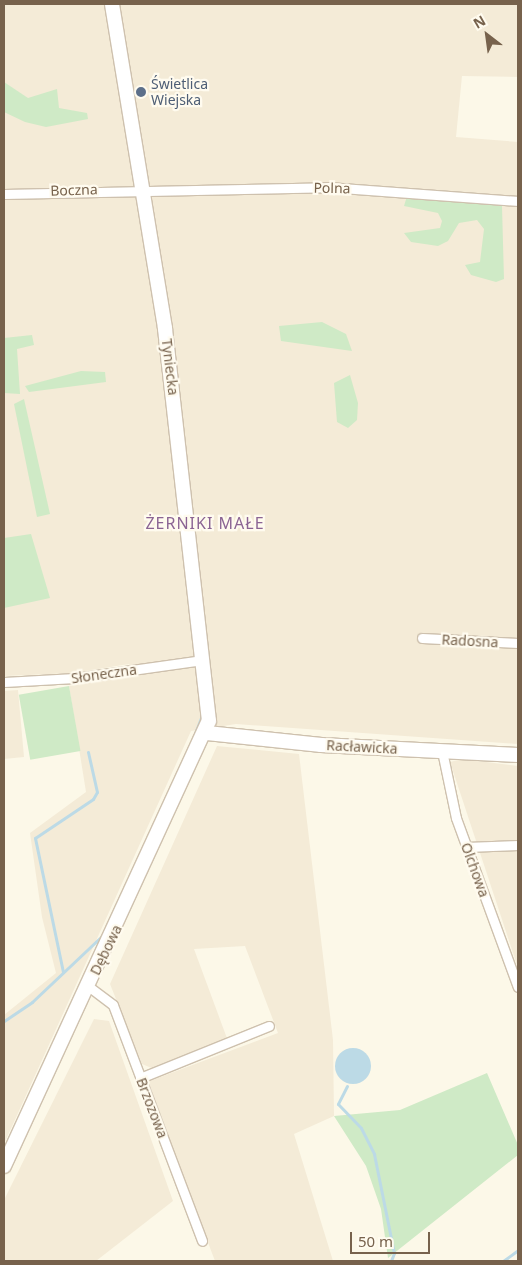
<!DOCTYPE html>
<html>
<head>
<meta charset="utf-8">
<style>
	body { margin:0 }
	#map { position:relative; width:522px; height:1265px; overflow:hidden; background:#fcf8e8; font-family:"Noto Sans",sans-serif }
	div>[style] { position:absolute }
	.residential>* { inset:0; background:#f4ebd7 }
	.green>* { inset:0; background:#cfeac6; transform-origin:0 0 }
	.water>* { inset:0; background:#bcdae6 }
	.round { border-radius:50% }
	.stream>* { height:3px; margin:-1.5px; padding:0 1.5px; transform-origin:1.5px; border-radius:1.5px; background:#bcdae6 }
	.roads { filter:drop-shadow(1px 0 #cec1ae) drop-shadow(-1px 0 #cec1ae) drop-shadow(0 1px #cec1ae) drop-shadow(0 -1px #cec1ae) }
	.street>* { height:9px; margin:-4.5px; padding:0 4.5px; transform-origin:4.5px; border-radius:4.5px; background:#fff }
	.secondary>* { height:14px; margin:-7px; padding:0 7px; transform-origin:7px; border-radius:7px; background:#fff }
	.dots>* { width:14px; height:14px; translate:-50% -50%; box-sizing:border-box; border:2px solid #fffbef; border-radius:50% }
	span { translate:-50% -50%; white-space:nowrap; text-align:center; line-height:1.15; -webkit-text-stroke:4.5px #fffbef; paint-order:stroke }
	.service-label { font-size:14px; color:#4e5e75 }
	.left { translate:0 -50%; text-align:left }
	.street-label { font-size:14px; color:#77624c }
	.quarter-label { font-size:16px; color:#8b6493; letter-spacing:1px }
	.frame { position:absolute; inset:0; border:5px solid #77624c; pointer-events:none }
	.north { position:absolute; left:462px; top:10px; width:50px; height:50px; -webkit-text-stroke:4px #fffbef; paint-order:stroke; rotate:330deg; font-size:14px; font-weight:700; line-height:20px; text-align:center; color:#77624c }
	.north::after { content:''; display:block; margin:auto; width:18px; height:22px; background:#77624c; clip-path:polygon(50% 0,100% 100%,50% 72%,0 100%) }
	.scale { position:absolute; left:350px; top:1232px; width:80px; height:22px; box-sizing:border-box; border:2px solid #77624c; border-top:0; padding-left:6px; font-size:15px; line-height:18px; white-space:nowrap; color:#77624c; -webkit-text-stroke:4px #fffbef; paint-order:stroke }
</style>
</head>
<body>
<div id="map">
	<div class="residential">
		<i style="clip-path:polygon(4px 4px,518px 4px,518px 77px,462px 76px,456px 137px,518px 142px,518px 744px,236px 724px,191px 731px,4px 1144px,4px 1015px,56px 973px,42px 917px,30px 833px,86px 792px,69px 686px,134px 676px,129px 664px,74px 673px,4px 676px)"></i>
		<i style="clip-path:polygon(18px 690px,24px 757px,4px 759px,4px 691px)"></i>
		<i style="clip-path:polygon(217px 746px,299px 754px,333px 1040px,334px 1116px,294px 1134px,333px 1261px,215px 1261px,147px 1082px,278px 1033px,245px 946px,194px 949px,228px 1041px,154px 1069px,142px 1064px,110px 984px)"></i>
		<i style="clip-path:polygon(462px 759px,518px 766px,518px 968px,450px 762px)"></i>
		<i style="clip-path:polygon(94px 1019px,109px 1021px,173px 1201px,96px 1261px,4px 1261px,4px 1200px)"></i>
	</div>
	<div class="green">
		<i style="clip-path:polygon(4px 82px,28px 98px,57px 89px,59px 108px,87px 113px,88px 119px,46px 127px,25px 122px,4px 112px)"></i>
		<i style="clip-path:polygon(407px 196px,502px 206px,504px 279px,496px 282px,471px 275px,465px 265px,480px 262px,484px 229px,477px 220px,459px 223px,448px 241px,438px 246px,411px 242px,404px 233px,440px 228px,442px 221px,438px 213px,404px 206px)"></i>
		<i style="clip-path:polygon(322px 322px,346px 334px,352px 351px,281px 341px,279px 326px)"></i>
		<i style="clip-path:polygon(32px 335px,34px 345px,17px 349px,20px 394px,4px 393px,4px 338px)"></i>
		<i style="clip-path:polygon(81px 371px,105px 372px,106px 382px,29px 392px,25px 386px)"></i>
		<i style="clip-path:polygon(350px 375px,358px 403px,357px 420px,348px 428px,337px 422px,334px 383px)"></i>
		<i style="clip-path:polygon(24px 399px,50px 514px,37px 517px,14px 404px)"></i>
		<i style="clip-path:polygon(31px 534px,50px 598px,4px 608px,4px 538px)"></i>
		<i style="left:69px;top:686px;width:66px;height:51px;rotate:80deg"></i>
		<i style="clip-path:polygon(487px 1073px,518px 1145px,518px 1155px,388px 1258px,381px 1209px,366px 1166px,334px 1116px,400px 1110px)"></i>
	</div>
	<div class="water">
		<i class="round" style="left:335px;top:1048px;width:36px;height:36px"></i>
	</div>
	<div class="stream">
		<i style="left:189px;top:749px;width:36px;rotate:-69deg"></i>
		<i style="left:63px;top:972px;width:137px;rotate:-101.8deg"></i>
		<i style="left:35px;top:838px;width:70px;rotate:-33.9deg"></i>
		<i style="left:93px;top:799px;width:8px;rotate:-60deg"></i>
		<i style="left:97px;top:792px;width:41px;rotate:-102.7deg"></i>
		<i style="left:4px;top:1021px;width:34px;rotate:-34deg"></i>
		<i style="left:32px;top:1002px;width:99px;rotate:-43.4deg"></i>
		<i style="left:347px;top:1086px;width:20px;rotate:117deg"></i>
		<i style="left:338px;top:1104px;width:33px;rotate:46deg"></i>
		<i style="left:361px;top:1128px;width:29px;rotate:63deg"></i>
		<i style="left:374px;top:1154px;width:101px;rotate:78.6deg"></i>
		<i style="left:394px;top:1253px;width:9px;rotate:111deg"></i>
		<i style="left:503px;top:1261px;width:19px;rotate:-36deg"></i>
	</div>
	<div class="roads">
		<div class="street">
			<i style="left:4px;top:194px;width:324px;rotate:-1.2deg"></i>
			<i style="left:328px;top:187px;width:191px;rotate:4.2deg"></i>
			<i style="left:422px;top:638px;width:96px;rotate:3deg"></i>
			<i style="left:4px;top:682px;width:71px;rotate:-3.2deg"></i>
			<i style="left:75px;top:678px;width:129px;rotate:-8deg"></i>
			<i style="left:442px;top:751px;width:68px;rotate:78.2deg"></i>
			<i style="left:456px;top:818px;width:180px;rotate:69.9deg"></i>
			<i style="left:466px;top:847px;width:52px;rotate:-2.2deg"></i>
			<i style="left:88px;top:986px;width:31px;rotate:37deg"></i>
			<i style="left:113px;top:1005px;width:252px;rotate:69.3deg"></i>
			<i style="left:140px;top:1078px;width:139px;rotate:-22deg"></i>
		</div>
		<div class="secondary">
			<i style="left:207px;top:733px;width:115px;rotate:6deg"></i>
			<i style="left:321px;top:745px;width:197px;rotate:2.9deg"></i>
			<i style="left:4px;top:1166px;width:490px;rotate:-65.3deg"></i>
			<i style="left:209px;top:721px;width:395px;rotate:-96.4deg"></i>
			<i style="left:165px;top:328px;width:328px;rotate:-99.3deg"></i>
		</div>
	</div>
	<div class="dots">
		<i style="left:141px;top:92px;background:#5c6f8a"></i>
	</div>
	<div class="service-label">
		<span class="left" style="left:151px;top:92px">Świetlica<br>Wiejska</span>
	</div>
	<div class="street-label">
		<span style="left:332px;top:188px;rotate:1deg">Polna</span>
		<span style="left:74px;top:190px;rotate:-2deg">Boczna</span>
		<span style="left:170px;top:367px;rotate:83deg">Tyniecka</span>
		<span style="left:470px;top:641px;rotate:3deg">Radosna</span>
		<span style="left:104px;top:674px;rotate:-8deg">Słoneczna</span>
		<span style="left:362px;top:747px;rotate:3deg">Racławicka</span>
		<span style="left:475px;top:870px;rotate:70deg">Olchowa</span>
		<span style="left:106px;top:950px;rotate:-64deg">Dębowa</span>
		<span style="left:152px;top:1108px;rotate:69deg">Brzozowa</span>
	</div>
	<div class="quarter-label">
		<span style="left:205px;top:523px">ŻERNIKI MAŁE</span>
	</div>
	<div class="frame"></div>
	<div class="north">N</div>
	<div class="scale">50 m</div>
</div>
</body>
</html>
